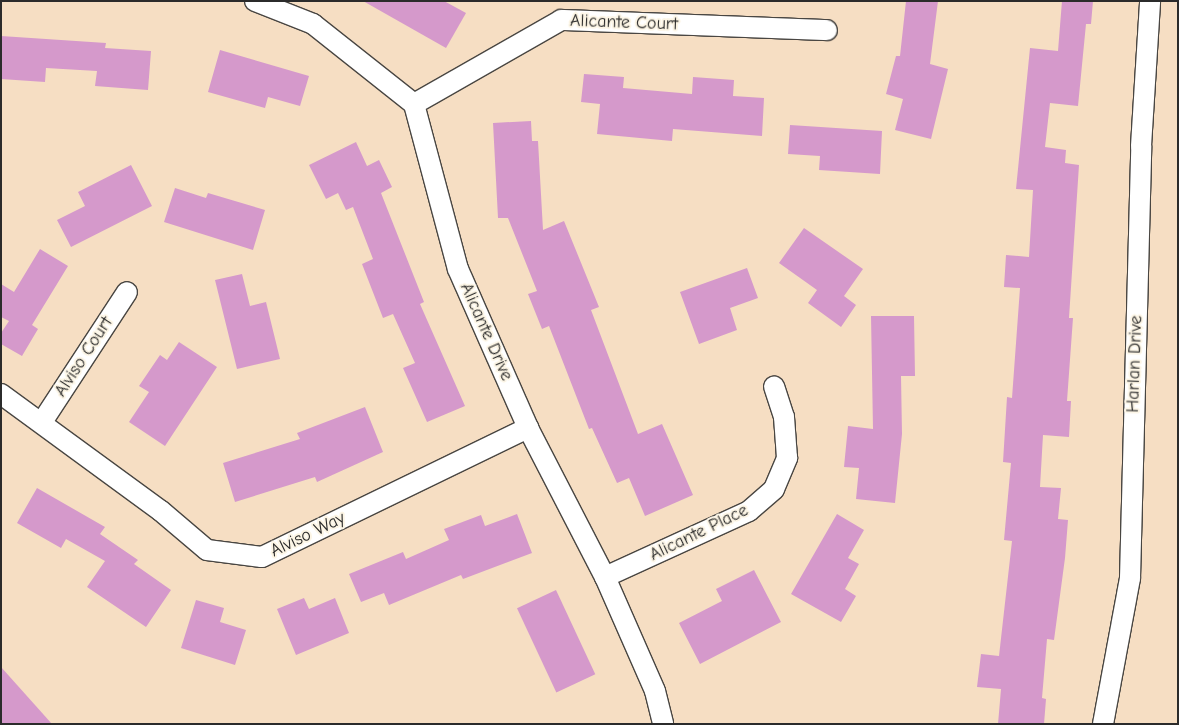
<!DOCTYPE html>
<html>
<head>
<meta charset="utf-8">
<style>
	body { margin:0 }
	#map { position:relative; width:1179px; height:725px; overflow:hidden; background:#f6dec3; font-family:"Comic Neue",sans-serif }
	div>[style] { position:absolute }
	.building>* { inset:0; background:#d599cb; transform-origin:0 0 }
	.roads { filter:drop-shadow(1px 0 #494642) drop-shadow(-1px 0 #494642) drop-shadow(0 1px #494642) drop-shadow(0 -1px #494642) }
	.minor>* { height:20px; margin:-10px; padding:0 10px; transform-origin:10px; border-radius:10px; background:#fff }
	span { translate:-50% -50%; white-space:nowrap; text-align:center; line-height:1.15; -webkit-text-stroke:4px #fcf5e5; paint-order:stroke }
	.street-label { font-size:18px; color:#2b2b2b }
	.frame { position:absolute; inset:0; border:2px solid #2b2b2b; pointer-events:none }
</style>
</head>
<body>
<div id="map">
	<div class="building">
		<i style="clip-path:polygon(363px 1px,444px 1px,466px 13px,446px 48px)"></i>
		<i style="clip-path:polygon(906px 1px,938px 1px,930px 64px,948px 69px,931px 139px,895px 130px,903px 99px,886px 94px,896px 56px,900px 56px)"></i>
		<i style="clip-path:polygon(1062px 1px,1093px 1px,1091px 24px,1086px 24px,1078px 106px,1050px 103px,1045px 147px,1066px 150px,1065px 163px,1079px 165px,1069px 318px,1073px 318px,1067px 401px,1071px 401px,1069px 437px,1043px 435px,1040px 487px,1061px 488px,1058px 519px,1068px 520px,1065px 558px,1054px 640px,1047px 639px,1042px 698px,1046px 699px,1044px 724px,998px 724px,1001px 689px,977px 687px,981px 654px,999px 656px,1012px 541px,1004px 540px,1011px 463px,1003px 462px,1007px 397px,1012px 398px,1020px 288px,1004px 287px,1006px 255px,1029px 257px,1033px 190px,1016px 189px,1030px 48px,1058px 51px)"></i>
		<i style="clip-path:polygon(1px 36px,106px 43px,105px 48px,151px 51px,148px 90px,95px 86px,97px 71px,46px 68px,45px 82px,1px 79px)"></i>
		<i style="clip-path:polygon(220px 50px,309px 76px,300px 106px,268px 97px,265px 108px,208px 92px)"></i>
		<i style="clip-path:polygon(584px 74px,624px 77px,623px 88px,692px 94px,693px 77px,734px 80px,733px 96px,764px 98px,762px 136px,673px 129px,672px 141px,597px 134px,600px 104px,581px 102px)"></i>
		<i style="clip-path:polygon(531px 121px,532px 141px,538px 141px,543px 230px,564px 221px,599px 307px,591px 310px,638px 434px,662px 424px,693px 495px,645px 516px,629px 478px,617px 483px,592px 428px,589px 429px,549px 326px,542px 329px,528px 294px,537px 291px,508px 218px,498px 218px,493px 123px)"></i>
		<i style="clip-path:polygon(790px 125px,882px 131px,880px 174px,819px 170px,820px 156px,788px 154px)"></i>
		<i style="clip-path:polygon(356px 142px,367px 166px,379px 160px,392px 187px,381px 193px,424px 302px,420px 304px,465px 406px,427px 422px,403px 368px,415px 363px,393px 314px,383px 318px,362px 264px,373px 259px,353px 207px,346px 210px,338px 193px,326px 199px,309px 165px)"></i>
		<i style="clip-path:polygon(131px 165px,152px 206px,71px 247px,57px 220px,85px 206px,78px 192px)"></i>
		<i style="clip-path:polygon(175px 188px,206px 198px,208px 193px,265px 210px,253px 250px,164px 222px)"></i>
		<i style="clip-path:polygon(804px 228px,863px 269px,844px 296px,856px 305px,841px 327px,808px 303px,817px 290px,779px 263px)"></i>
		<i style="clip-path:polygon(40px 249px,68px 266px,32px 325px,38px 329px,22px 356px,1px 344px,1px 333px,9px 321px,1px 317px,1px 284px,14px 292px)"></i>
		<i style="clip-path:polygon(747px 268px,758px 298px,730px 308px,737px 330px,699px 344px,680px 292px)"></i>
		<i style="clip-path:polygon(242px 274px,250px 306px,266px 302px,280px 359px,237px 369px,215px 280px)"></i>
		<i style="clip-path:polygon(871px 316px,914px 316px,915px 376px,901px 376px,902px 434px,895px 503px,856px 499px,859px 468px,844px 467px,848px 426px,873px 429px)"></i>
		<i style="clip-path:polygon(179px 342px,217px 367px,165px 446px,129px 422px,149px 392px,139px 386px,160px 355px,167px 360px)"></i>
		<i style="clip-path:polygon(365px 407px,383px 452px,317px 482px,315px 477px,235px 502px,223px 463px,300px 439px,297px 433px)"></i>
		<i style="clip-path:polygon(37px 488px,105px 527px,100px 534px,138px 560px,134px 564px,171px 590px,146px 627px,87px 587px,105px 561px,66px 539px,61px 548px,17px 523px)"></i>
		<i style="clip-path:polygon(517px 514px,532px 553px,463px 579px,461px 575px,389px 605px,384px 593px,361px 602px,349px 574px,403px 552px,406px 559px,449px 540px,444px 529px,481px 515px,485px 526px)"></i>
		<i style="clip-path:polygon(837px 514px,864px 530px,848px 558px,859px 564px,845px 589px,856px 596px,841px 622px,791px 594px)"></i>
		<i style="clip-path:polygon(754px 570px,781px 622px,700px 664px,679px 623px,722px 601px,716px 589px)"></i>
		<i style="left:556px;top:590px;width:93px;height:43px;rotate:65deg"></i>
		<i style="clip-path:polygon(304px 598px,309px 609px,335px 598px,349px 633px,296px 655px,277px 609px)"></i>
		<i style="clip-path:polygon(196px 600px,224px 608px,220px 622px,246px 630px,235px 665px,181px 648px)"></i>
		<i style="clip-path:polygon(1px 667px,52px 724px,1px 724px)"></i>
	</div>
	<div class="roads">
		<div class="minor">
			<i style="left:255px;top:1px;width:62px;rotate:21.6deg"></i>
			<i style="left:313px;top:24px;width:129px;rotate:38.4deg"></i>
			<i style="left:414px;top:104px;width:171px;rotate:75.1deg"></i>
			<i style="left:458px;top:269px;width:174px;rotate:66.2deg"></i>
			<i style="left:528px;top:428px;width:168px;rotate:62.7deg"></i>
			<i style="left:605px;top:577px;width:124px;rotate:66.3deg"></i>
			<i style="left:655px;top:691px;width:34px;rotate:76deg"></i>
			<i style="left:414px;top:104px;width:169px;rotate:-29.7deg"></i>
			<i style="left:561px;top:20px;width:266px;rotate:2.2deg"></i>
			<i style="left:1px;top:394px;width:198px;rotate:36.2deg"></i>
			<i style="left:161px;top:511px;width:60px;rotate:40.3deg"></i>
			<i style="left:207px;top:550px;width:55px;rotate:7.3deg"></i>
			<i style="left:262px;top:557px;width:296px;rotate:-25.9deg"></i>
			<i style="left:42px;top:422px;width:155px;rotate:-56.8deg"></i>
			<i style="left:605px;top:577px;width:158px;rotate:-24.6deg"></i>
			<i style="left:749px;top:511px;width:33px;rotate:-41deg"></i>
			<i style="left:774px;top:489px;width:34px;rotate:-67deg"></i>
			<i style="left:787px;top:458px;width:41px;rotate:-94.2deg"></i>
			<i style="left:784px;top:417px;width:32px;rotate:-108deg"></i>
			<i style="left:1103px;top:724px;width:148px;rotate:-79.5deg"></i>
			<i style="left:1130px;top:578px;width:432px;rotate:-88.5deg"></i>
			<i style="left:1141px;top:146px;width:145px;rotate:-86.4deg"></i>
		</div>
	</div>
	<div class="street-label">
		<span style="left:624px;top:23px;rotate:2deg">Alicante Court</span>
		<span style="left:486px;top:332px;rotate:66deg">Alicante Drive</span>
		<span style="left:84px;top:357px;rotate:-57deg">Alviso Court</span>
		<span style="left:1135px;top:364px;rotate:-88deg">Harlan Drive</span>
		<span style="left:699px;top:533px;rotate:-26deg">Alicante Place</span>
		<span style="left:308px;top:535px;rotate:-26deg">Alviso Way</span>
	</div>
	<div class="frame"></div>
</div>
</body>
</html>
